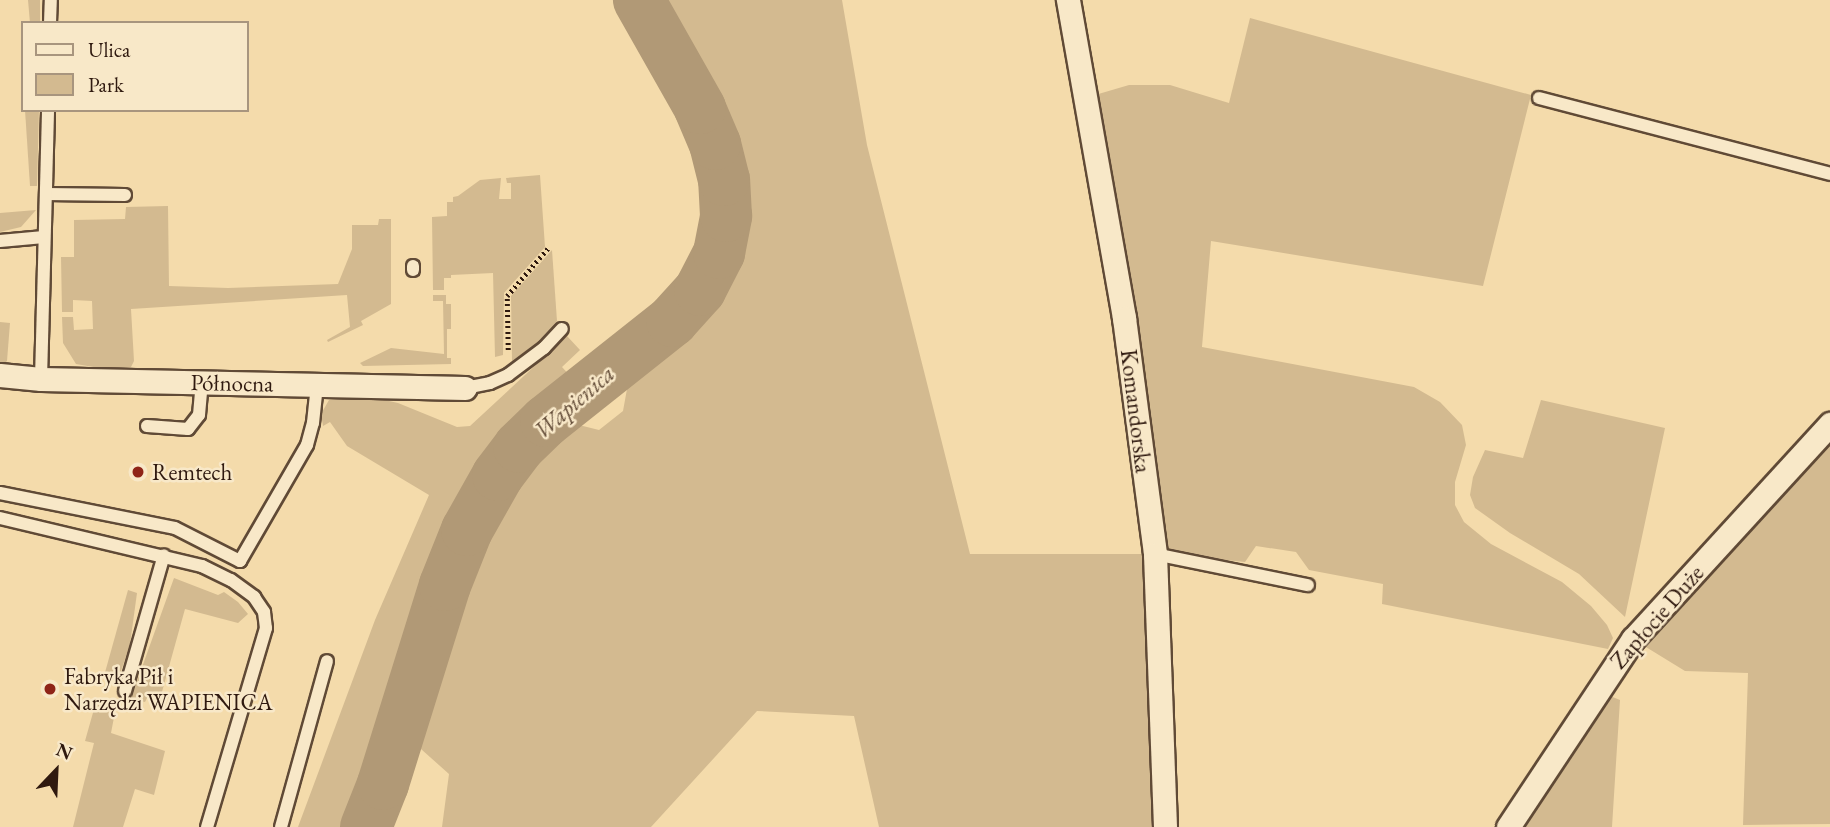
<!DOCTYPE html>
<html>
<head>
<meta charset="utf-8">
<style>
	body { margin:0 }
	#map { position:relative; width:1830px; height:827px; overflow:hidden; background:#f4dbab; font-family:"EB Garamond",serif }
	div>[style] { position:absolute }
	.green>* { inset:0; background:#d3ba90 }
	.river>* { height:52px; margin:-26px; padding:0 26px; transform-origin:26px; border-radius:26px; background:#b19976 }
	.path>* { height:4.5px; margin-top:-2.25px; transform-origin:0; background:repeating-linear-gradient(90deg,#2f190f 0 2px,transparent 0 5.5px) }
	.roads { filter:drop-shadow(2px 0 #604a36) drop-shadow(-2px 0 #604a36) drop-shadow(0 2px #604a36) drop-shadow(0 -2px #604a36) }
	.service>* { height:12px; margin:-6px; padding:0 6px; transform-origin:6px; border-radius:6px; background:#f8e8c8 }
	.minor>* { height:23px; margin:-11.5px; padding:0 11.5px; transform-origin:11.5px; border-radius:11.5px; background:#f8e8c8 }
	.dots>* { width:19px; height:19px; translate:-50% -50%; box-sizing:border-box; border:4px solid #f8e8c8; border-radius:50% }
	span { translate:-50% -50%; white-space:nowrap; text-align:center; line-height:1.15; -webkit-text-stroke:5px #f8e8c8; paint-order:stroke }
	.street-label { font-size:23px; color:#2f190f }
	.poi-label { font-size:23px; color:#2f190f }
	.left { translate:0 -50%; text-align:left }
	.water-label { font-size:24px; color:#634c38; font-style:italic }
	.legend { position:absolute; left:21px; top:21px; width:228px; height:91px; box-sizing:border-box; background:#f8e8c8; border:2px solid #a8957e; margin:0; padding:9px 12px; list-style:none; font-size:21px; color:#2f190f }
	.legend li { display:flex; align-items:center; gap:14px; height:35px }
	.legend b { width:35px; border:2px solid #a8957e }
	.north { position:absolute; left:21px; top:736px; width:70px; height:70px; -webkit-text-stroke:5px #f8e8c8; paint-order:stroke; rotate:23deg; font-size:19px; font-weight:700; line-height:28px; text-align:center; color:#2f190f }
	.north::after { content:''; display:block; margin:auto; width:24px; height:32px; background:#2f190f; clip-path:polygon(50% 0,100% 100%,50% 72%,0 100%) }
</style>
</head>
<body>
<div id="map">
	<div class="green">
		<i style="clip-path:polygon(28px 0,40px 0,40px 23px,30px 23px)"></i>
		<i style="clip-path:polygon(650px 0,842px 0,867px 145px,970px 554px,1146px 554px,1154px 827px,879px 827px,854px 716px,757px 711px,651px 827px,442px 827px,449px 774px,412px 741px,446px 643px,459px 587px,485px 522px,512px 483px,560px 433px,579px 425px,599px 430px,623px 411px,629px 378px,708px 299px,730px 260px,738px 220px,739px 182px,723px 130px)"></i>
		<i style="clip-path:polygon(1250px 18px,1531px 95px,1483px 286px,1211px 241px,1202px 347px,1414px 387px,1440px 402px,1462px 425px,1466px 445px,1455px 482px,1455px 505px,1464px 522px,1491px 544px,1562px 582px,1591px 606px,1607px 625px,1613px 638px,1608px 649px,1382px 604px,1383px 584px,1309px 570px,1296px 552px,1256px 546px,1245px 562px,1176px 555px,1164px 545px,1095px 95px,1129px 85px,1170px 85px,1229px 103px)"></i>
		<i style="clip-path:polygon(25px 110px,39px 110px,37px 186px,30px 186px)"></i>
		<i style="clip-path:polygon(540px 175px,545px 247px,504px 293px,503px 355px,495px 357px,493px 273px,451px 275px,451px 278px,444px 278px,444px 290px,433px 290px,432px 217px,447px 216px,447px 202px,453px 202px,453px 197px,458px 196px,480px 180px,501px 178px,499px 199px,511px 199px,511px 183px,507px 183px,506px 178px)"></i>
		<i style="clip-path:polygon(168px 206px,169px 286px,228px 288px,338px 284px,352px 249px,352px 225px,378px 225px,379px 219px,391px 219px,391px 304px,361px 321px,363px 325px,328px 342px,327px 340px,350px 327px,347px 295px,131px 309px,134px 361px,131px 367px,105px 369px,76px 364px,63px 343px,62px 317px,73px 317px,74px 330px,93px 329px,92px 301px,73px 300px,73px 312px,62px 312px,61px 257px,74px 257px,74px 220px,125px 219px,126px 207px)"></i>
		<i style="clip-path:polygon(36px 210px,21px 227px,0 232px,0 213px)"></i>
		<i style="clip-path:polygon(552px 250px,557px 321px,535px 345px,512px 361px,511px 296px)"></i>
		<i style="clip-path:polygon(433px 295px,446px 295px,446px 304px,451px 304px,451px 329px,447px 329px,447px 358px,451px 358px,451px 364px,363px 366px,360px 363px,391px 348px,444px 354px,443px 301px,433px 301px)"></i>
		<i style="clip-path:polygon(0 322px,10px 323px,7px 361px,3px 364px,0 364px)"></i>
		<i style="clip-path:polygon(567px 336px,580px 350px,562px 367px,572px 378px,484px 460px,466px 489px,368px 775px,354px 827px,298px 827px,375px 620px,429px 495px,347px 446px,330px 422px,323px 426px,321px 414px,329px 400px,371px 397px,398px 403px,457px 427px,470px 426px)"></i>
		<i style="clip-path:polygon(1541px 400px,1665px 428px,1625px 617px,1579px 574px,1510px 533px,1475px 508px,1470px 495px,1473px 477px,1485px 450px,1523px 458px)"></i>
		<i style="clip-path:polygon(1830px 438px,1830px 824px,1743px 825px,1748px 673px,1685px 671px,1641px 644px)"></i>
		<i style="clip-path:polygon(174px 578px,218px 595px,224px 592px,238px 602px,248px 614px,238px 623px,185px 609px,160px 699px,148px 696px,145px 702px,131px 698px)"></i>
		<i style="clip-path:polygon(128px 590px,137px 593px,130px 644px,118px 680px,104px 676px)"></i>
		<i style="clip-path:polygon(1605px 694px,1620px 700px,1612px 827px,1519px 827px)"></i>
		<i style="clip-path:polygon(96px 702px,116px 707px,111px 733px,165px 751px,154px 795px,135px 789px,123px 827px,73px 827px,94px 743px,85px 741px)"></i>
	</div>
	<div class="river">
		<i style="left:366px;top:827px;width:46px;rotate:-68.4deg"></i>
		<i style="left:383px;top:784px;width:208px;rotate:-72.7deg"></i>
		<i style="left:445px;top:585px;width:59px;rotate:-68.2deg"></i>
		<i style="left:467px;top:530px;width:63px;rotate:-60.6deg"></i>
		<i style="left:498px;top:475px;width:35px;rotate:-53deg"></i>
		<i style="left:519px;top:447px;width:37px;rotate:-44deg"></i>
		<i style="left:546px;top:421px;width:161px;rotate:-38.4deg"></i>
		<i style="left:672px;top:321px;width:42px;rotate:-47.9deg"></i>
		<i style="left:700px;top:290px;width:42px;rotate:-62.8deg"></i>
		<i style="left:719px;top:253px;width:38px;rotate:-79deg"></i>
		<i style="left:726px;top:216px;width:36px;rotate:-93deg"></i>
		<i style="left:724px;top:180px;width:37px;rotate:-104deg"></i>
		<i style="left:715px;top:144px;width:39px;rotate:-113deg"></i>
		<i style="left:700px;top:108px;width:124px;rotate:-119.5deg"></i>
	</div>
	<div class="path">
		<i style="left:508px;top:350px;width:54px;rotate:-91.1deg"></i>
		<i style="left:507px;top:296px;width:63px;rotate:-49.5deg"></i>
	</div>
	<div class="roads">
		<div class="service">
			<i style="left:50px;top:23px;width:23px;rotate:-88deg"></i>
			<i style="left:1539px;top:98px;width:301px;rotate:14.6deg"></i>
			<i style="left:46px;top:194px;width:79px;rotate:0.7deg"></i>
			<i style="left:0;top:241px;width:44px;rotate:-5.2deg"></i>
			<i style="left:413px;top:270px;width:4px;rotate:-90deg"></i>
			<i style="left:41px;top:379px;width:269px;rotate:-88.5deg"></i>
			<i style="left:465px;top:388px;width:25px;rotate:-11deg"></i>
			<i style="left:490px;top:383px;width:20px;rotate:-24deg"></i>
			<i style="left:508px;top:375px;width:45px;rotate:-36.9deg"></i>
			<i style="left:544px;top:348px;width:26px;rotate:-47deg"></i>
			<i style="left:147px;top:426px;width:41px;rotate:4.2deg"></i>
			<i style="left:188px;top:429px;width:18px;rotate:-52deg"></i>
			<i style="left:199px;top:415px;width:32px;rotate:-85deg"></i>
			<i style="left:0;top:493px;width:178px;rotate:11.3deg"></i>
			<i style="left:175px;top:528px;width:73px;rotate:26.9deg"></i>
			<i style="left:240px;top:561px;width:134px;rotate:-60deg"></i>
			<i style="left:307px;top:445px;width:23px;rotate:-75deg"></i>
			<i style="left:313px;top:423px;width:37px;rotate:-84deg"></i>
			<i style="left:0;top:518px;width:208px;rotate:13.4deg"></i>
			<i style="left:202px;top:566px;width:32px;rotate:26deg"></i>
			<i style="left:231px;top:580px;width:29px;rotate:36deg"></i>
			<i style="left:254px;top:597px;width:18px;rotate:56deg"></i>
			<i style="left:264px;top:612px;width:16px;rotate:83deg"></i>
			<i style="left:266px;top:628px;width:208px;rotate:106.5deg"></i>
			<i style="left:1155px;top:554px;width:156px;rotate:11.5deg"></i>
			<i style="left:125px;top:691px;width:141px;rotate:-74deg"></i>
			<i style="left:281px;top:827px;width:172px;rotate:-74.5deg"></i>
		</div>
		<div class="minor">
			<i style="left:1068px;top:0;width:323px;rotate:80deg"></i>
			<i style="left:1124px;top:318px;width:238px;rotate:82.5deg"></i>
			<i style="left:1155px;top:554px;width:273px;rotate:87.9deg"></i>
			<i style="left:0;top:375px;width:41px;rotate:5.6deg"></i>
			<i style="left:41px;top:379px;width:424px;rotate:1.2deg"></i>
			<i style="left:1508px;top:827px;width:226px;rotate:-56.4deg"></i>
			<i style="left:1633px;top:639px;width:292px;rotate:-47.5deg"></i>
		</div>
	</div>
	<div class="dots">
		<i style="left:138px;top:472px;background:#8f2418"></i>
		<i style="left:50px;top:689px;background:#8f2418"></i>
	</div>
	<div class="street-label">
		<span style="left:232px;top:383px;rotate:1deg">Północna</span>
		<span style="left:1136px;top:411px;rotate:83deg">Komandorska</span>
		<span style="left:1657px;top:617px;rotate:-49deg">Zapłocie Duże</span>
	</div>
	<div class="poi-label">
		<span class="left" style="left:152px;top:472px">Remtech</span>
		<span class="left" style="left:64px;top:689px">Fabryka Pił i<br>Narzędzi WAPIENICA</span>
	</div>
	<div class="water-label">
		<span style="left:574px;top:402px;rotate:-41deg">Wapienica</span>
	</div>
	<ul class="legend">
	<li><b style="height:9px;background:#f8e8c8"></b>Ulica</li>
	<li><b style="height:19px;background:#d3ba90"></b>Park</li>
	</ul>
	<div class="north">N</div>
</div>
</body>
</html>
